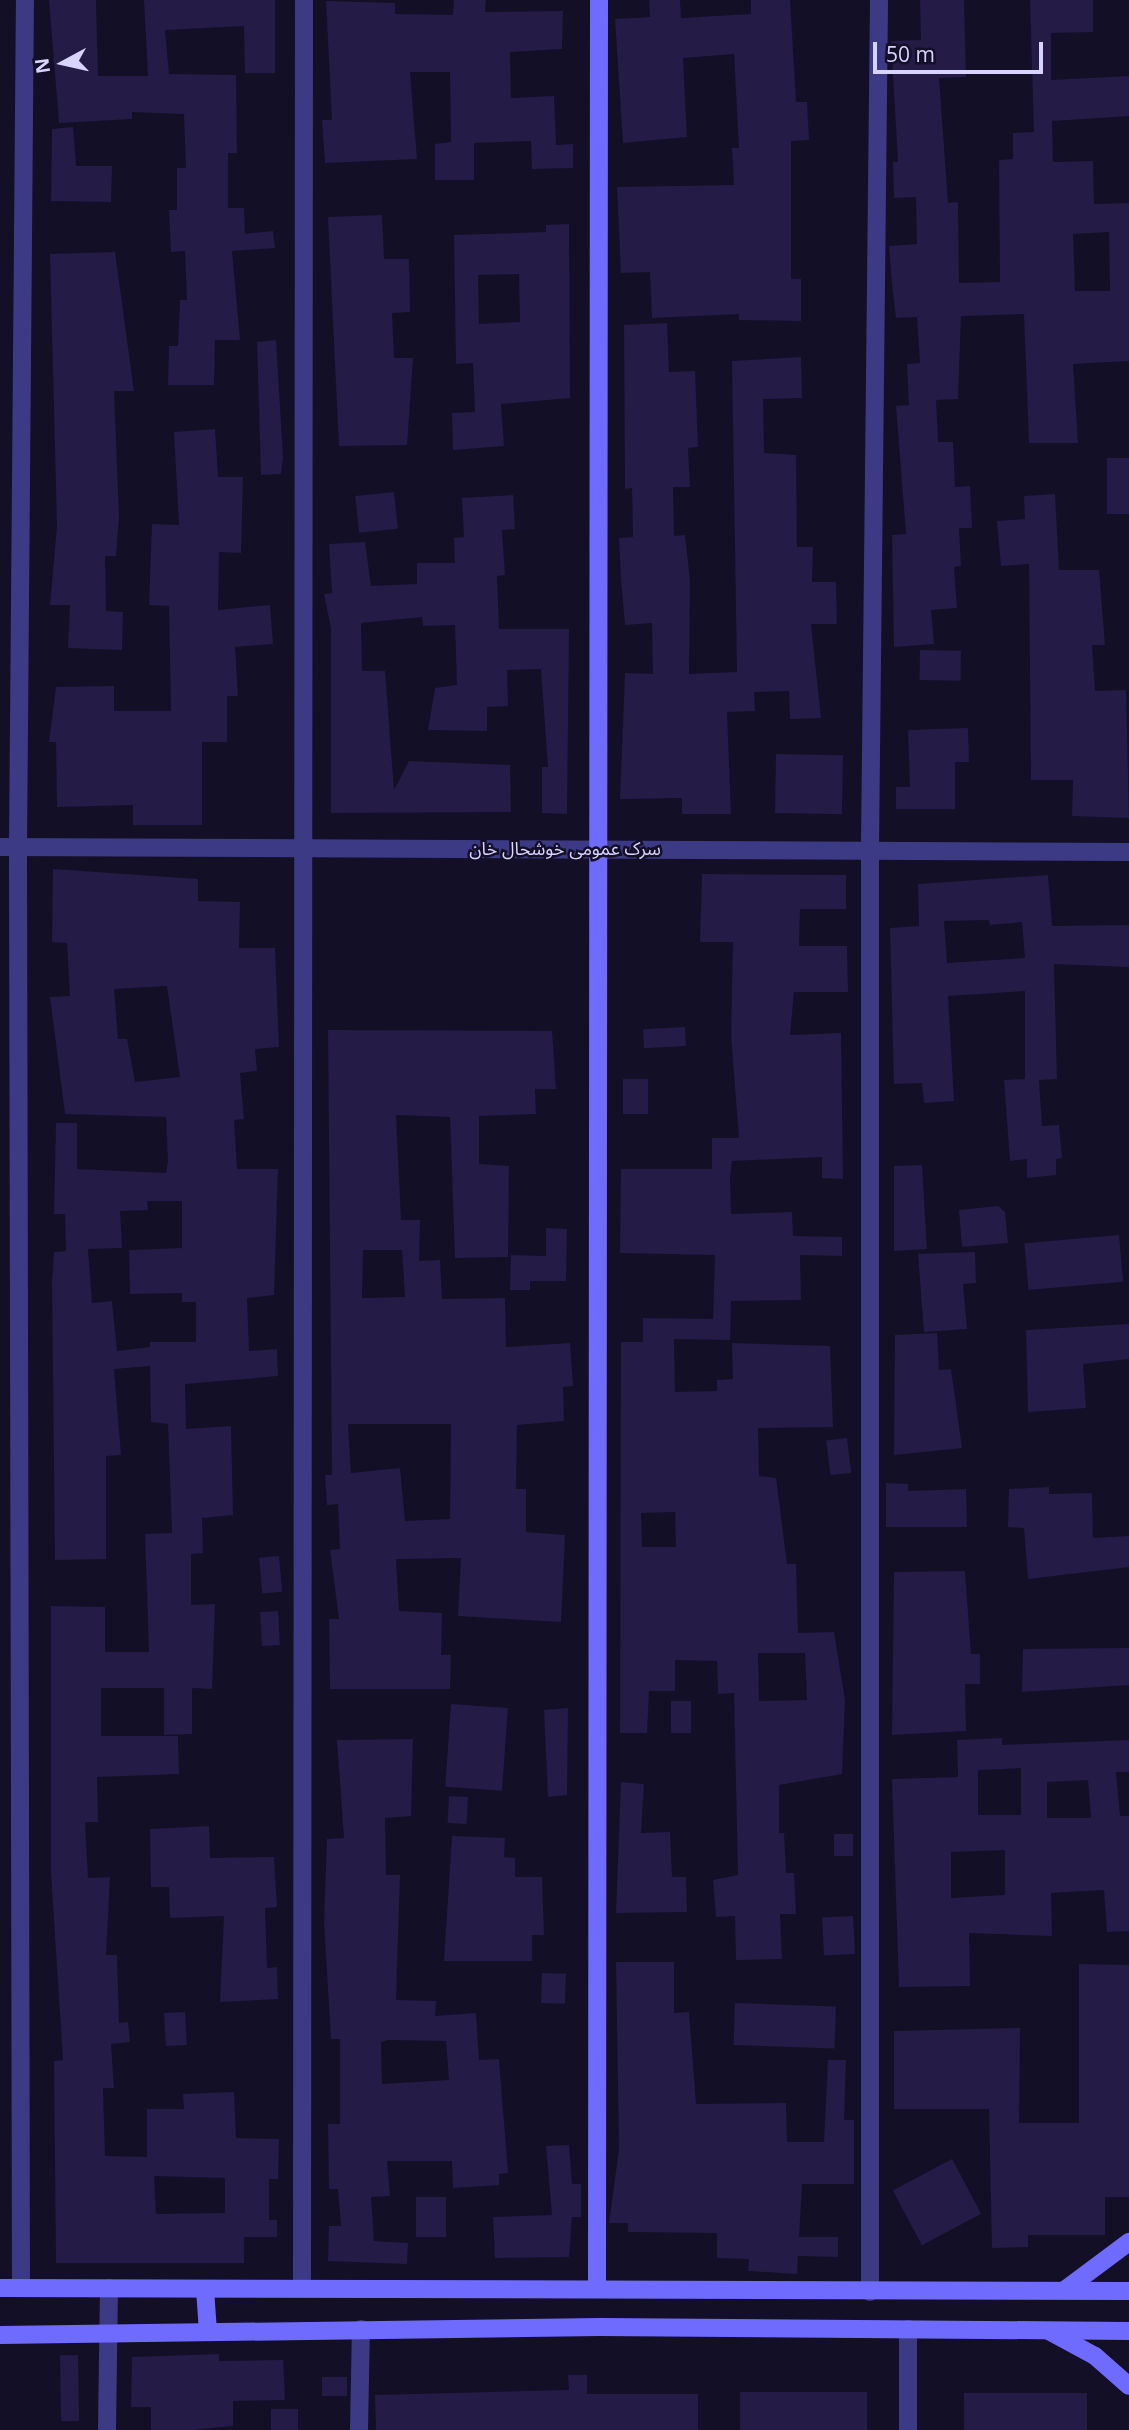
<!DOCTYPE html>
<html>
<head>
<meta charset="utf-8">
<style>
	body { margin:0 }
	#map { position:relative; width:1129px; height:2430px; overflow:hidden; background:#130f26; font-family:"Open Sans","Noto Sans Arabic",sans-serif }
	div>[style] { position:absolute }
	.building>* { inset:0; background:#241b47; transform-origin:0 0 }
	.street>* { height:18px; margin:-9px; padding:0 9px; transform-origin:9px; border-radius:9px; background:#3d3a85 }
	.secondary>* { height:18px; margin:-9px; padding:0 9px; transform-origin:9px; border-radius:9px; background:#6f6bff }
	span { translate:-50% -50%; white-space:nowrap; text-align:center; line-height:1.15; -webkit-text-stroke:5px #130f26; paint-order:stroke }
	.street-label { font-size:18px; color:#d9d4ff }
	.north { position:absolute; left:28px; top:28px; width:70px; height:70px; -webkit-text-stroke:5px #130f26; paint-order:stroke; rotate:262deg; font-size:19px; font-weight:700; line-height:28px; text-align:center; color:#d9d4ff }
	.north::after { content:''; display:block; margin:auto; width:24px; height:32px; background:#d9d4ff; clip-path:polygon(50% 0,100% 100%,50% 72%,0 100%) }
	.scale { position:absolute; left:873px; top:42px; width:170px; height:32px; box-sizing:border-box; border:4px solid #d9d4ff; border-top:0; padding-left:9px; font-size:21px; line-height:24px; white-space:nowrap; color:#d9d4ff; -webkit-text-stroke:5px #130f26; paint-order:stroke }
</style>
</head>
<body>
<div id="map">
	<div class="building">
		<i style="clip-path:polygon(49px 0,96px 0,98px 76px,148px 76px,144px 0,275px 0,275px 73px,245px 73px,244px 26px,165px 30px,169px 74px,236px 75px,237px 153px,228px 153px,228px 208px,244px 208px,245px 234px,273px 231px,275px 248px,232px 251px,240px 340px,215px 340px,214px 385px,168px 385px,169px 346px,178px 346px,180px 300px,187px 300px,185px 251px,171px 252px,169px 210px,177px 210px,177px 168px,186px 168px,184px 114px,132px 112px,132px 119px,59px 123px)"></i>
		<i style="clip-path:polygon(454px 0,486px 0,485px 12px,563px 11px,562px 49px,510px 52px,511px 98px,554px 96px,556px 145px,573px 144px,573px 168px,532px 169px,531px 141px,474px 143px,474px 180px,435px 180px,435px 144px,451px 142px,450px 72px,410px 72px,417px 159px,325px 163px,322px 120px,332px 120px,326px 1px,395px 3px,395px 14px,453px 15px)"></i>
		<i style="clip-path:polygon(649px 0,680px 0,681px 18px,751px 14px,751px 0,790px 0,796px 102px,807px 102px,809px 140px,791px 141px,791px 279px,801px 279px,801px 321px,739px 320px,739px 314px,652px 318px,650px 272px,621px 273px,617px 187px,734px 185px,732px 148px,739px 148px,734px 54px,683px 58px,687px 137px,623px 143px,615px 19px,650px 17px)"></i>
		<i style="clip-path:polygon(evenodd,920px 0,964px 0,966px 77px,939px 78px,948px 203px,958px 202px,959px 283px,1000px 282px,999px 160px,1013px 159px,1013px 133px,1034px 132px,1030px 0,1093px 0,1093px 32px,1051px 33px,1051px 80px,1129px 76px,1129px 116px,1052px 121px,1053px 162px,1093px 161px,1094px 204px,1129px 203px,1129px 361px,1073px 364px,1078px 443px,1029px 443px,1024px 314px,961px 316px,958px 399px,936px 400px,938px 442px,953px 442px,955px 487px,970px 486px,972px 528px,959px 528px,961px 566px,954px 567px,957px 608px,931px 610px,934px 644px,894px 647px,892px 535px,906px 534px,896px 406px,909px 405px,907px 364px,920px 363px,917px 317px,896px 318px,892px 284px,889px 246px,917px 244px,916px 197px,894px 198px,893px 162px,898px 162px,891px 41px,921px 40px,920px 0,1109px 232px,1110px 291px,1075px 291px,1073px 234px,1109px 232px)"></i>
		<i style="clip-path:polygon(73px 127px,76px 166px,112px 166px,111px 202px,51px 201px,52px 129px)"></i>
		<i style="clip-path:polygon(382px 215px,384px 259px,409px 259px,410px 312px,392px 313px,394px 358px,413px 358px,407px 445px,339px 446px,328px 217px)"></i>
		<i style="clip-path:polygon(evenodd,569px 224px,570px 398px,501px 404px,504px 446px,453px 450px,452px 413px,475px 412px,473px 363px,456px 364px,454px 235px,546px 232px,546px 225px,569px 224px,519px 274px,520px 322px,479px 324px,478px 275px,519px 274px)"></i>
		<i style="clip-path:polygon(115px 252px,134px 391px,114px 391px,119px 516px,116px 556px,105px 556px,106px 611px,123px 612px,122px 650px,68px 648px,70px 605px,50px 605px,57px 526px,50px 254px)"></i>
		<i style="clip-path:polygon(667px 323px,669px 372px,695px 371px,698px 447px,688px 448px,690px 487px,673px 487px,674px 536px,685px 535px,690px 580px,689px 674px,737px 672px,732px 361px,801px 357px,802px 398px,763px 399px,764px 453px,796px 455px,797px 547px,813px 547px,812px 582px,836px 582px,837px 624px,811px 624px,821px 718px,790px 719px,789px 691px,754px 692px,755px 711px,727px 712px,731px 814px,682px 814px,682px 798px,620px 799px,625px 673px,653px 674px,652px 623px,625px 625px,621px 580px,619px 538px,633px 537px,632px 488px,625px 489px,624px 325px)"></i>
		<i style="clip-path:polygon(276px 340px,283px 458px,281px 474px,261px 475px,257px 342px)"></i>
		<i style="clip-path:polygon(215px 429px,218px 477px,243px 477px,241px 553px,219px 552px,218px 610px,270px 605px,273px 644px,235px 647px,238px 696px,227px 696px,227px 742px,202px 742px,202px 825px,133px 825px,133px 805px,57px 807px,56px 742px,49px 742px,56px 687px,114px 686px,114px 711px,171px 711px,169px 606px,149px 605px,152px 524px,179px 525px,174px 432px)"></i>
		<i style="left:1129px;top:458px;width:56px;height:22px;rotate:90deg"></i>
		<i style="left:394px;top:492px;width:37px;height:39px;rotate:84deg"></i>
		<i style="clip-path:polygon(1055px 494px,1059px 570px,1099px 570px,1105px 645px,1092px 645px,1095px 691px,1126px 690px,1129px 818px,1072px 816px,1073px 780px,1031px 780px,1029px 564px,1001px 566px,997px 521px,1025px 519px,1024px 496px)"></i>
		<i style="clip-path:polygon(513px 495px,515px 529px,502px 530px,505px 575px,497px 576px,499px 629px,569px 629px,567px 814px,542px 813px,542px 767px,548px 767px,541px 669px,507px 670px,508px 706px,487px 707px,487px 731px,428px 730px,435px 688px,457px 685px,455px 625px,423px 626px,422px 617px,361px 623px,362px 671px,385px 671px,394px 790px,409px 761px,510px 765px,511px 812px,331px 813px,331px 628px,324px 594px,332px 593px,329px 544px,365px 542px,371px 586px,417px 584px,417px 563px,455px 563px,454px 538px,464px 537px,462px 498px)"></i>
		<i style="left:920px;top:650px;width:41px;height:30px;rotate:1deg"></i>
		<i style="clip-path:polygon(968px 728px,969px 762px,955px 762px,955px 809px,896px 809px,896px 787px,910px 787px,908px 730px)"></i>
		<i style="left:776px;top:754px;width:67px;height:59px;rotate:1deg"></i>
		<i style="clip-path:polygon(evenodd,53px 869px,198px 879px,198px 901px,240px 902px,239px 948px,275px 948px,279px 1047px,255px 1049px,257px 1071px,240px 1073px,244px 1119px,234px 1120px,237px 1169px,278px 1169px,274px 1295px,247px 1298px,249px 1351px,277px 1349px,278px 1376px,185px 1384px,186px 1429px,231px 1426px,233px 1515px,202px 1518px,203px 1553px,191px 1554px,191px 1605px,215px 1604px,212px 1689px,192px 1688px,192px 1734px,164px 1735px,164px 1688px,101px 1688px,101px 1736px,178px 1736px,179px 1774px,97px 1777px,98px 1822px,85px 1822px,88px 1878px,110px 1877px,106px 1955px,117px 1955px,119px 2023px,128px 2022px,130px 2042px,111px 2044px,114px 2088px,103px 2088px,105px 2156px,147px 2157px,147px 2109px,184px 2109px,183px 2094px,234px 2092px,236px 2138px,279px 2139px,278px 2179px,269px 2179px,269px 2220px,277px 2220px,277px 2237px,244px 2237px,244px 2263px,56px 2263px,54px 2061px,63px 2060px,51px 1874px,51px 1606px,105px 1607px,105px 1652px,149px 1652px,145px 1534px,172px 1533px,168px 1424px,151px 1422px,150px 1366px,114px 1369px,121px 1455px,106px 1456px,106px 1559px,55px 1560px,52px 1281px,54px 1252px,66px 1251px,65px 1214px,54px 1214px,56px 1123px,77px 1123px,77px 1169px,166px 1173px,168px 1162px,166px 1117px,65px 1114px,50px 997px,70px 996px,67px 943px,52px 942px,53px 869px,167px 986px,180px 1077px,135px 1082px,127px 1039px,118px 1039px,114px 989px,167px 986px,53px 869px,147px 1201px,182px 1201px,182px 1248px,129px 1250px,130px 1294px,182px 1293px,182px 1302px,196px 1302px,196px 1342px,150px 1342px,150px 1347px,117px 1351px,112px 1301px,92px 1303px,88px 1249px,122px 1248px,120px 1211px,148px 1210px,147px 1201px,53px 869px,154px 2176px,225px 2178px,225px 2213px,156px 2214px,154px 2176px)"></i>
		<i style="clip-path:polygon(evenodd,702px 874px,846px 875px,846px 909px,800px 909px,799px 946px,847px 946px,848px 992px,794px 992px,790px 1035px,841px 1033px,843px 1179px,822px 1178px,822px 1157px,732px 1161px,730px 1179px,731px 1214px,792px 1212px,793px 1236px,842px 1237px,842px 1256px,800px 1255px,801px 1300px,731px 1301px,730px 1340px,674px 1339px,675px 1392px,717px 1391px,717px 1380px,733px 1379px,732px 1343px,830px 1346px,833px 1427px,758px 1428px,759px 1476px,776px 1478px,787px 1564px,796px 1564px,798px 1633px,834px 1632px,845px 1700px,842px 1774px,779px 1785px,779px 1833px,784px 1833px,786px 1873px,794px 1873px,796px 1914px,780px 1914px,782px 1959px,736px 1960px,735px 1916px,716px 1917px,713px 1880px,738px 1875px,734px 1693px,718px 1694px,717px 1661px,675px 1660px,675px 1691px,649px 1691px,647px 1733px,620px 1733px,621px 1342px,643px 1342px,643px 1318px,713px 1319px,715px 1255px,620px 1253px,621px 1169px,712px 1169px,712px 1138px,739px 1138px,731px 1036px,733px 942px,700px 942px,702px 874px,675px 1512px,676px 1547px,642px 1547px,641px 1513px,675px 1512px,702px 874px,758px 1653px,805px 1653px,807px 1700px,759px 1701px,758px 1653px)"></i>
		<i style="clip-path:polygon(evenodd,1048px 875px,1052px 926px,1129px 925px,1129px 967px,1054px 964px,1057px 1079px,1039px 1080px,1042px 1126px,1059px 1125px,1062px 1158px,1056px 1159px,1056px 1175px,1027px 1178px,1027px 1159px,1010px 1161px,1004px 1080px,1025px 1079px,1025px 991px,948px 996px,954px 1101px,924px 1103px,922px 1083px,894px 1084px,890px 928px,919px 926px,918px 884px,1048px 875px,989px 920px,990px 925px,1022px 922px,1025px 958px,947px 963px,944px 921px,989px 920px)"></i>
		<i style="left:685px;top:1027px;width:19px;height:42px;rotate:87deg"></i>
		<i style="clip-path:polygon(evenodd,328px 1030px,552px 1031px,556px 1089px,535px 1089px,536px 1114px,479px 1116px,479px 1164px,509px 1166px,508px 1257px,455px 1258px,450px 1117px,396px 1115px,401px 1220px,420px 1220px,419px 1261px,440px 1260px,442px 1299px,505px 1298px,506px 1347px,570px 1343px,573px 1386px,563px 1387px,564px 1421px,517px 1425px,516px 1489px,526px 1489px,526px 1532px,565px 1535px,561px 1622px,458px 1616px,461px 1558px,396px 1559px,399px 1611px,442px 1613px,441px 1655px,451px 1655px,450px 1689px,330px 1689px,329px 1619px,339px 1619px,330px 1550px,340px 1549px,338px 1504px,327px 1505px,325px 1475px,332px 1475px,328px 1030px,363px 1250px,402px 1250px,405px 1297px,362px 1298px,363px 1250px,328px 1030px,348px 1424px,451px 1424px,450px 1519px,405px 1521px,400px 1468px,351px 1473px,348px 1424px)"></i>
		<i style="left:623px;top:1079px;width:25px;height:35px"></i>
		<i style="clip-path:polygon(922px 1165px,927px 1249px,894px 1251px,894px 1166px)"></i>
		<i style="clip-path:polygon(998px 1206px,1005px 1212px,1008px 1243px,962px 1247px,959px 1210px)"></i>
		<i style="clip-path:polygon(546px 1228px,567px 1229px,566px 1281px,530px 1281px,530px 1290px,510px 1290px,511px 1255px,546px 1256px)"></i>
		<i style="left:1119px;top:1235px;width:47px;height:95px;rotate:85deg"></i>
		<i style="clip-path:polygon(975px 1252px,976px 1283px,963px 1284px,967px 1329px,924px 1332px,918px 1254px)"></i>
		<i style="clip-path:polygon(1129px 1324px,1129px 1359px,1083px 1364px,1086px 1408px,1028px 1412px,1026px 1330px)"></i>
		<i style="clip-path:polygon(937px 1333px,939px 1370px,951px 1369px,962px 1448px,894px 1455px,895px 1335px)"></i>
		<i style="left:847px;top:1438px;width:35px;height:21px;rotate:83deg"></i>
		<i style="clip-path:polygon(886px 1483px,908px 1484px,908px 1491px,966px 1489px,967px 1527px,886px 1527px)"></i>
		<i style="clip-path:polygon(1049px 1487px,1049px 1494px,1092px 1493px,1093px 1538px,1129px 1536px,1129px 1567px,1028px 1579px,1024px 1528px,1008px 1527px,1009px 1489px)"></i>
		<i style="left:279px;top:1556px;width:36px;height:20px;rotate:85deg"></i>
		<i style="clip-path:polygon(965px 1571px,971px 1654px,980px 1654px,980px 1684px,965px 1684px,966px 1731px,892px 1735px,894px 1572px)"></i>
		<i style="left:278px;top:1611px;width:34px;height:18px;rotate:87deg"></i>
		<i style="clip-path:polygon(1129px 1648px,1129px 1685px,1022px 1692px,1023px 1649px)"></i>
		<i style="left:671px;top:1701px;width:20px;height:32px"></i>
		<i style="left:451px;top:1704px;width:57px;height:83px;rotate:4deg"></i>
		<i style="clip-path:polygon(568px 1708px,567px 1795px,548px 1797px,544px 1710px)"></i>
		<i style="clip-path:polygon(evenodd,1002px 1738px,1002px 1745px,1129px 1740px,1129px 1772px,1116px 1772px,1120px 1816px,1129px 1816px,1129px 1931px,1107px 1932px,1104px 1890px,1051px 1893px,1052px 1936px,969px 1933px,970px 1986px,899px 1987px,892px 1779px,958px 1777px,957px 1740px,1002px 1738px,1021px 1768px,1021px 1815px,978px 1815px,978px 1770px,1021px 1768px,1002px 1738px,1088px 1780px,1091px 1818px,1047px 1818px,1047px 1782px,1088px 1780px,1002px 1738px,1005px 1850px,1005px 1895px,951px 1898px,951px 1852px,1005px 1850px)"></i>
		<i style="clip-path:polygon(evenodd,413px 1739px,411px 1816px,385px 1818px,386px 1875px,400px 1875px,396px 2000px,436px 2001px,435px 2016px,476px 2013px,479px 2060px,499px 2059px,508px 2173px,499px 2174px,499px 2185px,453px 2188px,452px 2161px,387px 2161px,390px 2196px,371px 2197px,374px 2241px,408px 2243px,407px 2264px,328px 2261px,329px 2226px,341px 2226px,338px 2189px,329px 2189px,328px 2124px,340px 2124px,340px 2039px,331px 2039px,324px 1922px,327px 1839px,344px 1838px,337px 1740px,413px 1739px,388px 2040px,446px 2041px,449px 2080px,382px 2084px,381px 2042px,388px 2040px)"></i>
		<i style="clip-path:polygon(621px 1782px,644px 1784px,641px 1833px,670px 1832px,672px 1877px,686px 1877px,687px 1912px,616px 1913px)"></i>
		<i style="left:449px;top:1796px;width:19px;height:27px;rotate:3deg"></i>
		<i style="clip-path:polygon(209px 1826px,210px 1858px,274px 1857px,277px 1907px,265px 1908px,267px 1968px,277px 1967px,278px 1999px,220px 2002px,224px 1916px,170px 1918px,169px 1887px,151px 1887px,150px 1829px)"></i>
		<i style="left:834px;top:1834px;width:19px;height:22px"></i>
		<i style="clip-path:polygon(452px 1836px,505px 1838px,504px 1857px,515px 1858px,515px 1877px,542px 1877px,544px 1935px,532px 1935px,532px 1961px,444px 1961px)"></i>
		<i style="left:853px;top:1916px;width:38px;height:31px;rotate:87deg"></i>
		<i style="clip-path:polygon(616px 1962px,674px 1962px,674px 2013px,689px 2012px,696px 2104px,786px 2103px,787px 2142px,824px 2142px,828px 2060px,846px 2060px,844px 2120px,854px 2120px,854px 2184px,802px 2184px,799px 2237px,838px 2237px,838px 2257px,798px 2256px,797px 2274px,748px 2271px,749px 2259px,717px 2258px,717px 2233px,628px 2232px,628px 2223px,609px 2223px,619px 2149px)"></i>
		<i style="clip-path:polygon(1079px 1964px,1129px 1965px,1129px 2197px,1105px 2197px,1105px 2235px,1028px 2235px,1028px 2247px,992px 2248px,989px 2109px,894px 2109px,894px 2031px,1020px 2028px,1019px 2123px,1079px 2123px)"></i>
		<i style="left:542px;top:1973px;width:24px;height:30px;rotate:2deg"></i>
		<i style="left:735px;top:2003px;width:101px;height:42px;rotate:2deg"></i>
		<i style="left:185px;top:2012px;width:33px;height:21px;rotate:87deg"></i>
		<i style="clip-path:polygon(569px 2145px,572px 2184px,581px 2184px,581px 2217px,572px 2217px,569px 2257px,495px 2258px,493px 2217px,552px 2215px,546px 2146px)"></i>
		<i style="left:952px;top:2159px;width:62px;height:67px;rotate:62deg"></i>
		<i style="left:416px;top:2197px;width:30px;height:40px"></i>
		<i style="clip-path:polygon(219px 2354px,219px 2361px,283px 2360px,285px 2400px,233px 2401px,233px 2426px,193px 2430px,151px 2430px,151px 2407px,131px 2407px,132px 2357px)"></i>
		<i style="left:78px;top:2355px;width:66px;height:18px;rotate:89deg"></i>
		<i style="clip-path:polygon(568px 2375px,587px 2375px,587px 2394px,698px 2394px,698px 2430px,376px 2430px,375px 2395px,569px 2390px)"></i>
		<i style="left:322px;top:2377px;width:25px;height:19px"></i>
		<i style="left:867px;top:2392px;width:38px;height:127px;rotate:90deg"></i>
		<i style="left:1087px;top:2393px;width:37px;height:123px;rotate:90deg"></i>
		<i style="left:271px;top:2409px;width:27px;height:21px"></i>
	</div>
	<div class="street">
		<i style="left:0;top:847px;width:1129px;rotate:0.25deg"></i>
		<i style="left:21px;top:2288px;width:1441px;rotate:-90.12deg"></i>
		<i style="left:18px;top:847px;width:847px;rotate:-89.53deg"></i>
		<i style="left:302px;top:2288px;width:2288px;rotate:-89.95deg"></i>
		<i style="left:870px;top:2292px;width:1445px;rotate:-90deg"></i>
		<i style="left:870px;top:847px;width:847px;rotate:-89.39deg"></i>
		<i style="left:908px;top:2329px;width:101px;rotate:90deg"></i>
		<i style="left:107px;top:2430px;width:142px;rotate:-89.2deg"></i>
		<i style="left:359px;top:2430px;width:101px;rotate:-88.9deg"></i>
	</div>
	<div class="secondary">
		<i style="left:0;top:2288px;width:1129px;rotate:0.15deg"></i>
		<i style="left:205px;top:2289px;width:43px;rotate:86deg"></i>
		<i style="left:597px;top:2289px;width:2289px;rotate:-89.95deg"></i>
		<i style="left:1066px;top:2289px;width:79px;rotate:-36.7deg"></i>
		<i style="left:1049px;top:2331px;width:52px;rotate:28.5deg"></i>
		<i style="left:1095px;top:2356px;width:45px;rotate:41.4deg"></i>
		<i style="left:0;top:2335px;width:600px;rotate:-0.76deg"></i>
		<i style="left:600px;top:2327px;width:529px;rotate:0.43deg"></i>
	</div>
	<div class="street-label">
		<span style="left:565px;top:848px">سرک عمومی خوشحال خان</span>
	</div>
	<div class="north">N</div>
	<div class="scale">50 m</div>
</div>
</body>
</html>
